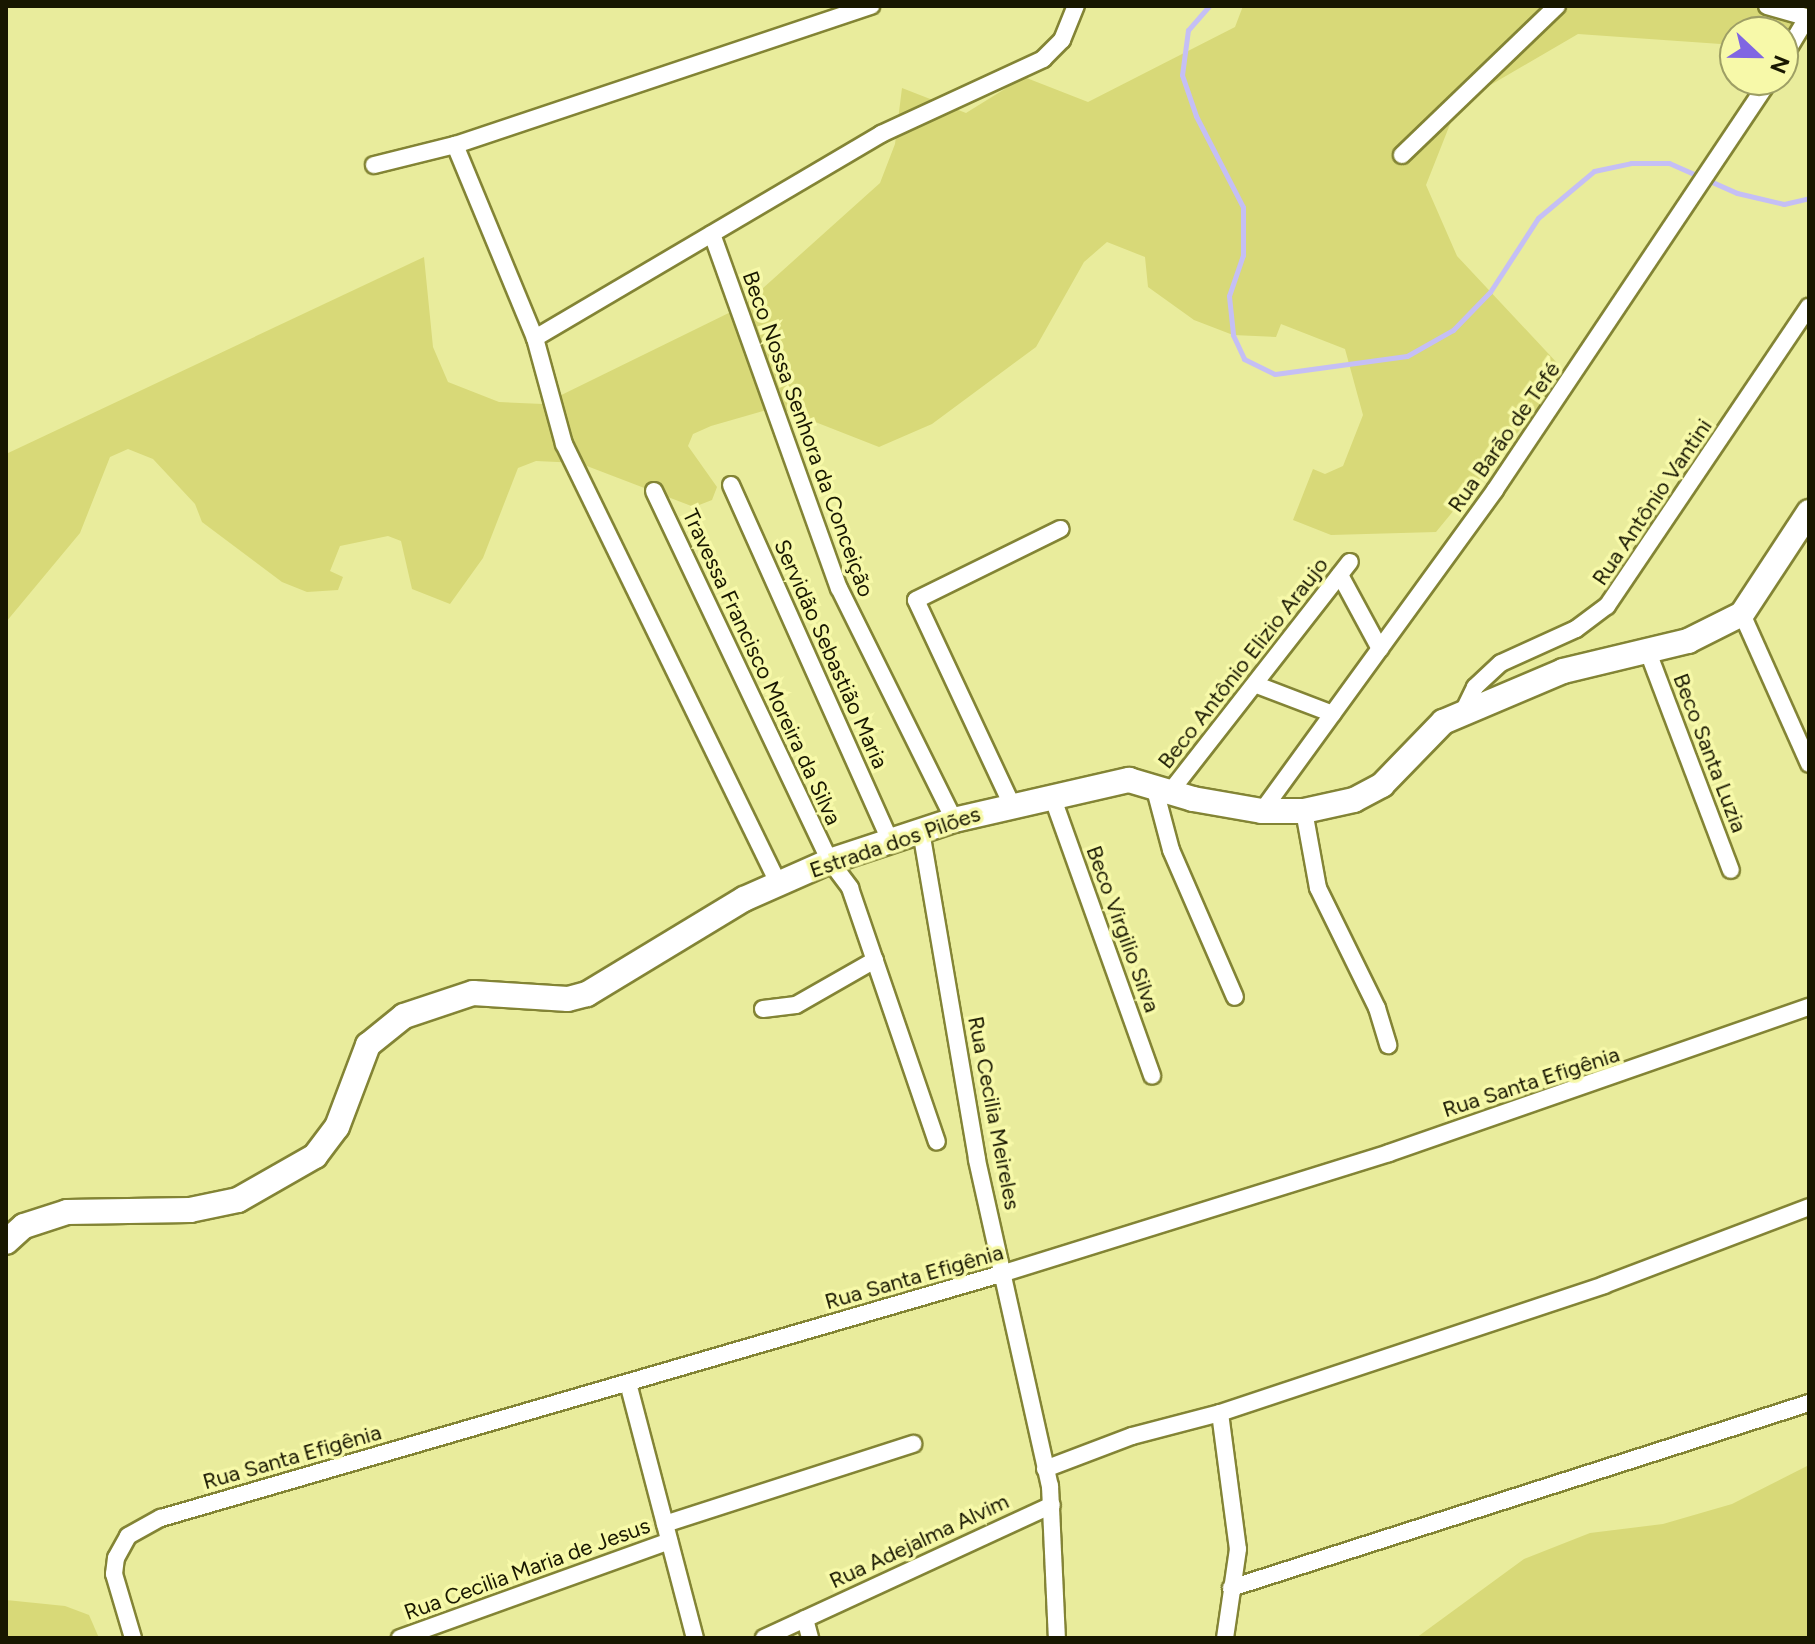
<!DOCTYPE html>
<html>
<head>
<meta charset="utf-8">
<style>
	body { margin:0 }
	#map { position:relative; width:1815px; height:1644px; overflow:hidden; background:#e9ec9c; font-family:Figtree,sans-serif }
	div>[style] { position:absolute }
	.green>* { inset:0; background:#d8d978 }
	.stream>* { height:5px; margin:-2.5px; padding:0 2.5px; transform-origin:2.5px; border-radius:2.5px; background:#c5bff5 }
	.roads { filter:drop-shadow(2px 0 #838435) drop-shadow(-2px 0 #838435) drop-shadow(0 2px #838435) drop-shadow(0 -2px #838435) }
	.street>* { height:16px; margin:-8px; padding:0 8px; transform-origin:8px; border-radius:8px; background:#fff }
	.secondary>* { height:24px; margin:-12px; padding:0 12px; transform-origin:12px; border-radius:12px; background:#fff }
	span { translate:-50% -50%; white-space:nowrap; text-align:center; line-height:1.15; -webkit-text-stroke:7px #f7f9a9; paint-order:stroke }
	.street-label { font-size:22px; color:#181700 }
	.frame { position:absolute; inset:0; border:8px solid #181700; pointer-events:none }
	.north { position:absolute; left:1719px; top:16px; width:80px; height:80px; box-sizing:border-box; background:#f7f9a9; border:2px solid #9e9f65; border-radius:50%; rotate:112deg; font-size:22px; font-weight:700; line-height:32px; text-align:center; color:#181700 }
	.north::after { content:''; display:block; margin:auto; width:28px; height:36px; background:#8066e2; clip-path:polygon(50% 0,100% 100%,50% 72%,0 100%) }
</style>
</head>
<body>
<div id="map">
	<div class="green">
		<i style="clip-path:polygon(1243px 6px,1809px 8px,1783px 36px,1783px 32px,1735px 32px,1735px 45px,1578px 34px,1458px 104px,1426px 185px,1457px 256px,1559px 365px,1546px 398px,1436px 532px,1331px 535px,1293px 520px,1313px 469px,1325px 474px,1343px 466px,1363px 415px,1345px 349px,1281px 324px,1276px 337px,1233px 335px,1194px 320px,1148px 287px,1145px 257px,1107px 242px,1084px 262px,1036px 347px,932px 424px,879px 447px,777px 407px,711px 426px,693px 434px,688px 446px,717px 487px,712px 500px,694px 507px,579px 463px,536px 461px,518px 468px,483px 558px,450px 604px,412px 589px,401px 541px,388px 536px,340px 546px,330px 571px,343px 577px,338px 590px,307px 592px,282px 582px,202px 522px,195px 504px,153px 459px,128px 449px,110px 457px,80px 533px,6px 622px,6px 454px,424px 257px,433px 347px,448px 382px,499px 402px,543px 404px,743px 306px,880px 183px,895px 144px,902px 88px,966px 113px,1024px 77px,1088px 102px,1235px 27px)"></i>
		<i style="clip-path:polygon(1809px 1465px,1809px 1638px,1416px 1638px,1524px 1559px,1590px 1533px,1663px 1524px,1732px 1504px)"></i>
		<i style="clip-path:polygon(6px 1600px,65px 1606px,89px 1615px,99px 1638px,6px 1638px)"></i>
	</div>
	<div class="stream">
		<i style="left:1209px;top:6px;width:32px;rotate:131deg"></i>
		<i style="left:1188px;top:30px;width:45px;rotate:97.6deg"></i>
		<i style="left:1182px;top:75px;width:43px;rotate:71.1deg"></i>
		<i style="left:1196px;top:116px;width:102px;rotate:62.7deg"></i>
		<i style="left:1243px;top:207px;width:48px;rotate:90deg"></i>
		<i style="left:1243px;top:255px;width:43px;rotate:108.9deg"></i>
		<i style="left:1229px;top:296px;width:39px;rotate:84deg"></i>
		<i style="left:1233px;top:335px;width:26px;rotate:65deg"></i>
		<i style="left:1244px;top:359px;width:34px;rotate:26deg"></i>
		<i style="left:1275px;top:374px;width:133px;rotate:-7.8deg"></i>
		<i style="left:1407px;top:356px;width:53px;rotate:-29.5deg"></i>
		<i style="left:1453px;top:330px;width:53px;rotate:-45.8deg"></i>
		<i style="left:1490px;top:292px;width:88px;rotate:-57deg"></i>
		<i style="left:1538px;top:218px;width:73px;rotate:-40deg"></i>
		<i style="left:1594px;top:171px;width:38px;rotate:-12deg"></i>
		<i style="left:1631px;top:163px;width:38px"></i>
		<i style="left:1669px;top:163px;width:74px;rotate:23.8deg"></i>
		<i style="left:1737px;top:193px;width:48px;rotate:13.2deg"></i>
		<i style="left:1784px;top:204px;width:26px;rotate:-13deg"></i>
	</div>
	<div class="roads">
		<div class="street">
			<i style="left:1767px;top:6px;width:44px;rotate:15.9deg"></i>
			<i style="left:1783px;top:58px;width:47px;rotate:-59deg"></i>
			<i style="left:455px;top:145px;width:209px;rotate:67.5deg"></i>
			<i style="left:535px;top:338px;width:110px;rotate:74.7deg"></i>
			<i style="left:564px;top:444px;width:490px;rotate:64deg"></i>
			<i style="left:1402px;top:155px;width:215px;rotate:-43.9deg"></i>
			<i style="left:374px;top:165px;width:83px;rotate:-13.9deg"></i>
			<i style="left:455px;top:145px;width:439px;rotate:-18.5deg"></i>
			<i style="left:712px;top:234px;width:376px;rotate:70.3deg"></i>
			<i style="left:839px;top:588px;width:259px;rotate:63.6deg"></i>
			<i style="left:535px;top:338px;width:402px;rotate:-30.5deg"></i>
			<i style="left:881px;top:134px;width:179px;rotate:-24.8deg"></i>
			<i style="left:1043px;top:59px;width:27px;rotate:-45deg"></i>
			<i style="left:1062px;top:40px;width:37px;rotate:-68deg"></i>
			<i style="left:731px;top:485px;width:390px;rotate:65.9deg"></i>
			<i style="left:654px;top:491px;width:410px;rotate:64.6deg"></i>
			<i style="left:830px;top:861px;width:34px;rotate:53deg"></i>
			<i style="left:850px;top:888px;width:268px;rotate:71.1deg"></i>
			<i style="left:1340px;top:575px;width:84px;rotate:61.6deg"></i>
			<i style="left:1742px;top:614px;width:164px;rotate:65.9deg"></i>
			<i style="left:1648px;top:652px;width:233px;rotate:69.2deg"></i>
			<i style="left:1257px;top:685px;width:81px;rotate:20.9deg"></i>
			<i style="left:1462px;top:714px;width:30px;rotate:-64deg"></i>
			<i style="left:1475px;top:687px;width:35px;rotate:-43deg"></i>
			<i style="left:1501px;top:663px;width:82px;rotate:-24.4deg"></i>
			<i style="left:1576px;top:629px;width:39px;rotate:-37deg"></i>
			<i style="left:1607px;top:606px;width:361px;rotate:-56deg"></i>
			<i style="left:1154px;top:786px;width:66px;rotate:75.1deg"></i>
			<i style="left:1171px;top:850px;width:160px;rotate:66.5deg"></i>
			<i style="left:1170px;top:792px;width:292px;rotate:-52deg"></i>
			<i style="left:1052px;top:796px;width:297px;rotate:70.3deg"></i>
			<i style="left:1011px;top:803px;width:224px;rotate:-115.1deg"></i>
			<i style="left:916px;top:600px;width:161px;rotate:-26.2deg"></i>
			<i style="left:1262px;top:811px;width:397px;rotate:-54deg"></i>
			<i style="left:1495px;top:490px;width:493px;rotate:-56.2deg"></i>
			<i style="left:1304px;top:811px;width:78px;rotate:79.7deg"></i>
			<i style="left:1318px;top:888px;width:134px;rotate:63.8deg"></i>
			<i style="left:1377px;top:1008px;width:39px;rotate:73deg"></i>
			<i style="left:921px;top:831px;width:334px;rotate:80.3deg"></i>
			<i style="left:977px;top:1160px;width:334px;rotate:77.4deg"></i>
			<i style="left:1050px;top:1486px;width:152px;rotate:87.4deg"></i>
			<i style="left:763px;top:1009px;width:33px;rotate:-7deg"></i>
			<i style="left:796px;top:1005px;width:91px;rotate:-29.7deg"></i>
			<i style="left:628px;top:1383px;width:264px;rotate:75.3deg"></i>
			<i style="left:1220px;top:1413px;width:137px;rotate:82.5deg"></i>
			<i style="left:1238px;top:1549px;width:90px;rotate:98.3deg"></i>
			<i style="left:1045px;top:1469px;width:93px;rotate:-20.8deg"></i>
			<i style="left:1132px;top:1436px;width:91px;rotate:-14.6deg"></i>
			<i style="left:1220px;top:1413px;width:405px;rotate:-18.4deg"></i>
			<i style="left:1604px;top:1285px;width:219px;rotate:-20.8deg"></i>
			<i style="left:665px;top:1524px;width:261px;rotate:-17.9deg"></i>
			<i style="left:1231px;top:1588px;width:607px;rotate:-17.75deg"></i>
			<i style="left:805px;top:1619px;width:20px;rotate:75deg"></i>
			<i style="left:133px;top:1638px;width:67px;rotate:-106.5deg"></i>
			<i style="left:114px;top:1574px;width:16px;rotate:-83deg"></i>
			<i style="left:116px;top:1558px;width:25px;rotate:-61deg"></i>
			<i style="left:128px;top:1536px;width:38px;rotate:-29deg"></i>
			<i style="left:161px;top:1518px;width:875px;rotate:-16.2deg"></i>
			<i style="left:1001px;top:1274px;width:406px;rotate:-17.3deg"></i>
			<i style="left:1389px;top:1153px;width:445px;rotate:-19.2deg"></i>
			<i style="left:400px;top:1638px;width:286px;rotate:-19.8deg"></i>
			<i style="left:764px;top:1638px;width:317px;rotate:-24.8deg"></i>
		</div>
		<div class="secondary">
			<i style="left:6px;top:1242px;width:24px;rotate:-42deg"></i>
			<i style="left:24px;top:1226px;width:45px;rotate:-18deg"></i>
			<i style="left:67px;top:1212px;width:123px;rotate:-0.9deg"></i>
			<i style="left:190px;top:1210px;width:49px;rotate:-11.8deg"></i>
			<i style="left:238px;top:1200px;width:89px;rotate:-29.7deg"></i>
			<i style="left:315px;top:1156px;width:36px;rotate:-53deg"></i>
			<i style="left:337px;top:1127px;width:88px;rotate:-69.3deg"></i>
			<i style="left:368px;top:1045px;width:46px;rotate:-38.9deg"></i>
			<i style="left:404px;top:1016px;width:73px;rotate:-18.4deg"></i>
			<i style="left:473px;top:993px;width:95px;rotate:3.6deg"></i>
			<i style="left:568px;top:999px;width:20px;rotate:-15deg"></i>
			<i style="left:587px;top:994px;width:184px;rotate:-31.2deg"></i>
			<i style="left:744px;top:899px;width:94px;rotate:-23.8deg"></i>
			<i style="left:830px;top:861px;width:131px;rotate:-18.3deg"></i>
			<i style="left:954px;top:820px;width:180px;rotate:-12.9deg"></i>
			<i style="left:1129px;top:780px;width:67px;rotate:16.5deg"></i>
			<i style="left:1193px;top:799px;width:70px;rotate:9.9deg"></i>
			<i style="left:1262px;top:811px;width:42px"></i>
			<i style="left:1304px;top:811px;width:51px;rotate:-12.4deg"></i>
			<i style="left:1354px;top:800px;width:32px;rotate:-28deg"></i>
			<i style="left:1382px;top:785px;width:88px;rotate:-45.9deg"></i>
			<i style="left:1443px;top:722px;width:130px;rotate:-23deg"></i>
			<i style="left:1563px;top:671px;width:129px;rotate:-13.5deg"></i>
			<i style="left:1688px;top:641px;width:60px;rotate:-26.6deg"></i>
			<i style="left:1742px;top:614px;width:122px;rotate:-56.7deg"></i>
		</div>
	</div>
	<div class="street-label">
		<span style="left:808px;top:434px;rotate:70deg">Beco Nossa Senhora da Conceição</span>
		<span style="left:1504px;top:437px;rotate:-55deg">Rua Barão de Tefé</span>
		<span style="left:1652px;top:502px;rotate:-56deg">Rua Antônio Vantini</span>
		<span style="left:831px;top:654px;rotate:66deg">Servidão Sebastião Maria</span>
		<span style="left:1243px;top:663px;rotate:-52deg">Beco Antônio Elizio Araujo</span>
		<span style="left:762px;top:667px;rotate:65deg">Travessa Francisco Moreira da Silva</span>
		<span style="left:1710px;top:753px;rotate:69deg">Beco Santa Luzia</span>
		<span style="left:895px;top:842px;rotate:-19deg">Estrada dos Pilões</span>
		<span style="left:1123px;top:929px;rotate:70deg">Beco Virgilio Silva</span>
		<span style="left:1531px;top:1082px;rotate:-18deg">Rua Santa Efigênia</span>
		<span style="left:994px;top:1113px;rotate:79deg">Rua Cecilia Meireles</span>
		<span style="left:914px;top:1277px;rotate:-16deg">Rua Santa Efigênia</span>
		<span style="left:292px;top:1457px;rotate:-16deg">Rua Santa Efigênia</span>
		<span style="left:919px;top:1541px;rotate:-25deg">Rua Adejalma Alvim</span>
		<span style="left:527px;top:1569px;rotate:-20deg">Rua Cecilia Maria de Jesus</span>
	</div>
	<div class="frame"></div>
	<div class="north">N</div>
</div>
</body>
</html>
